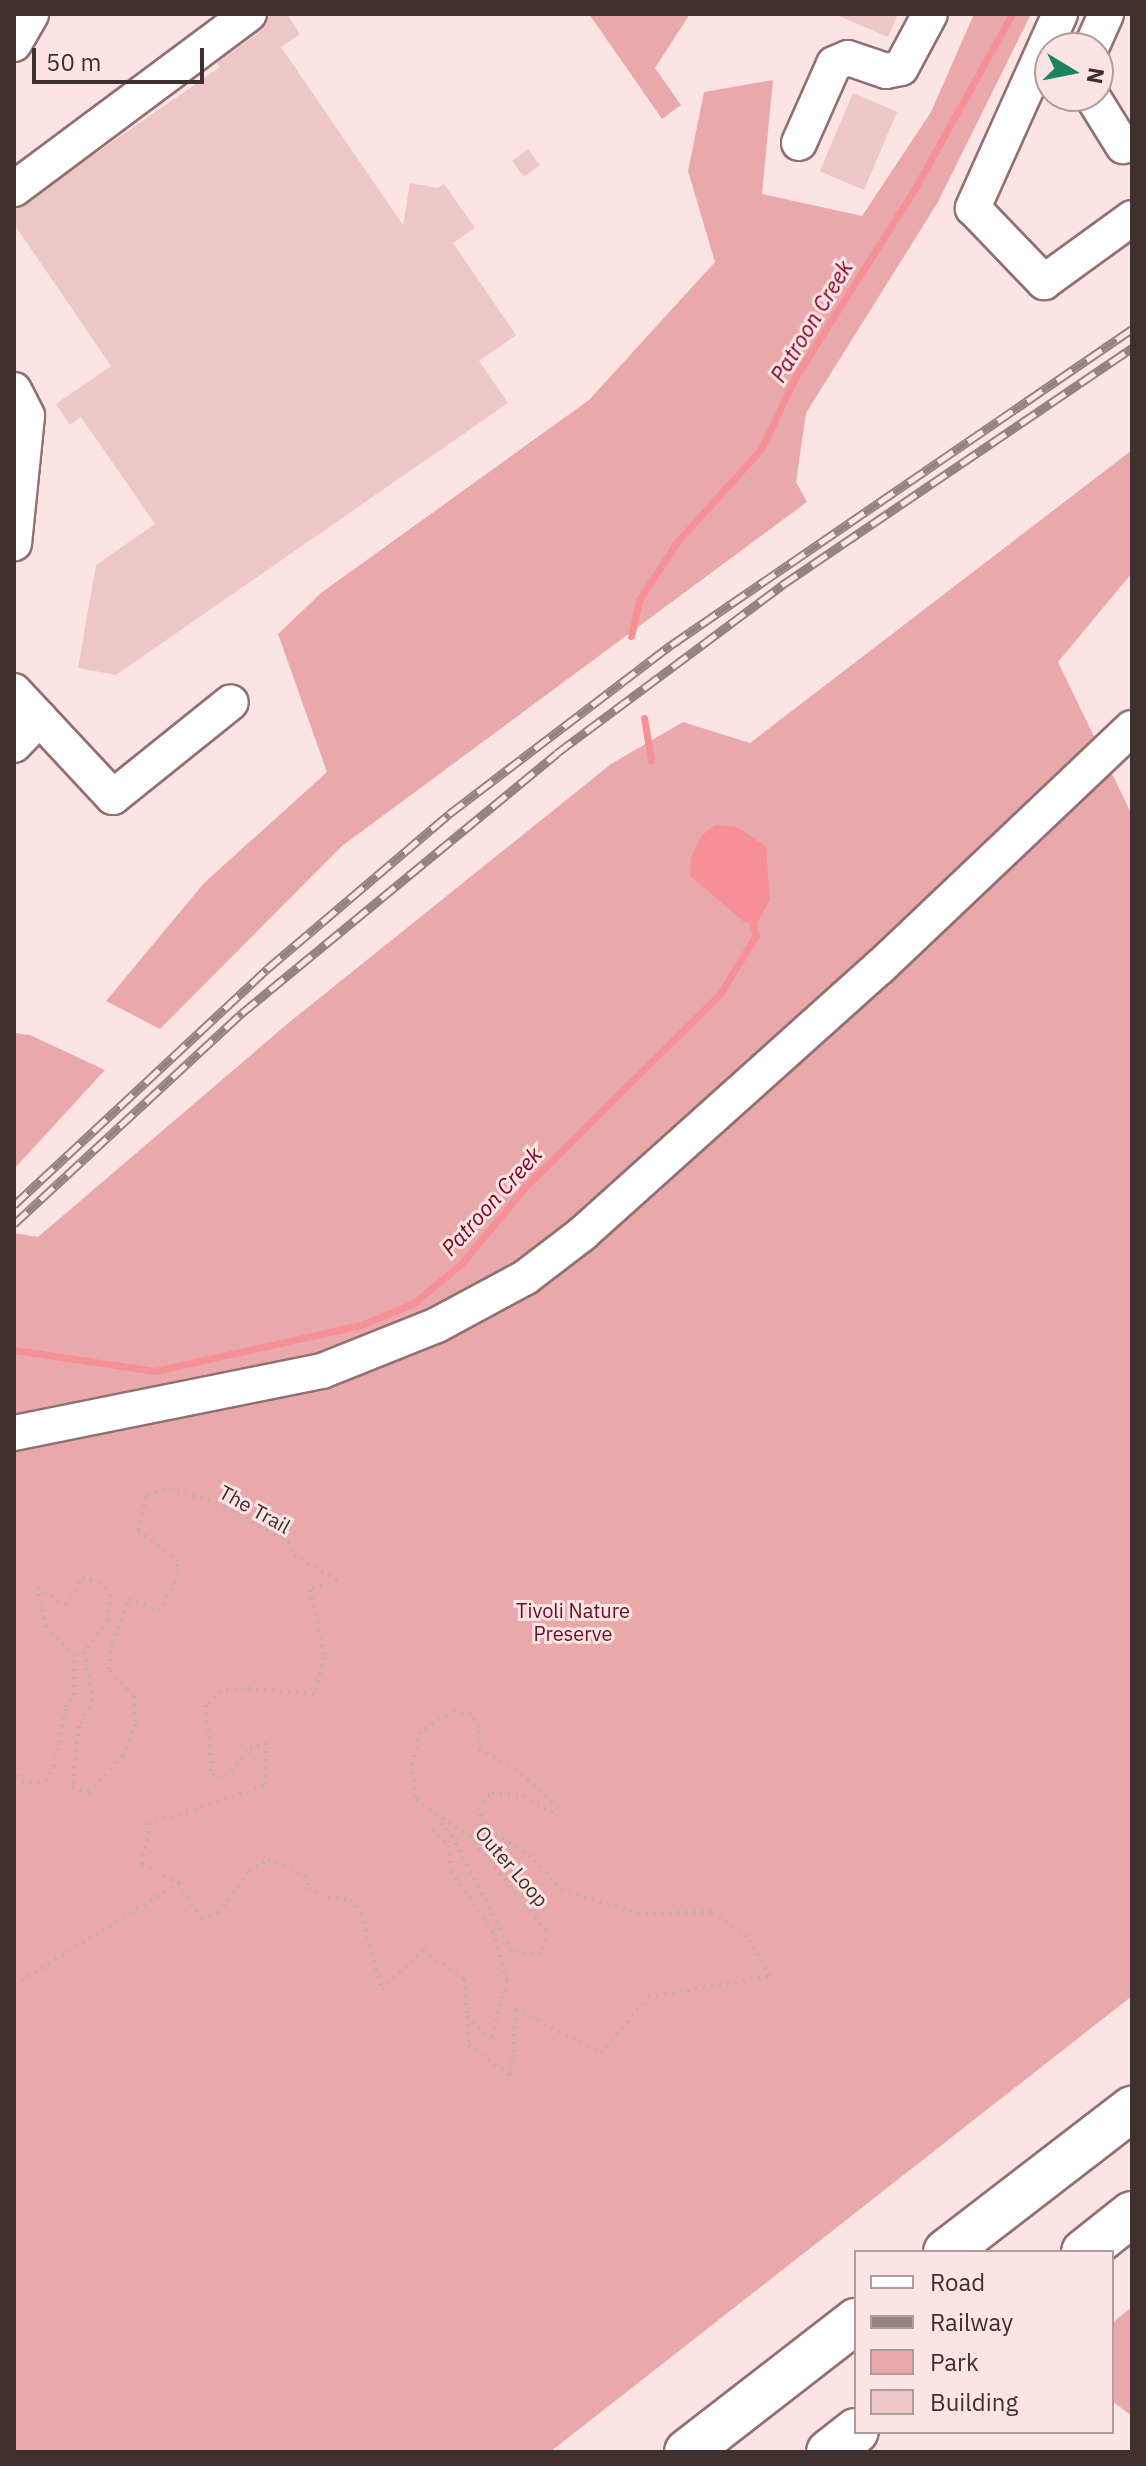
<!DOCTYPE html>
<html>
<head>
<meta charset="utf-8">
<style>
	body { margin:0 }
	#map { position:relative; width:1146px; height:2466px; overflow:hidden; background:#fce4e5; font-family:"IBM Plex Sans",sans-serif }
	div>[style] { position:absolute }
	.green>* { inset:0; background:#e9a9ab }
	.water>* { inset:0; background:#f69096 }
	.stream>* { height:7px; margin:-3.5px; padding:0 3.5px; transform-origin:3.5px; border-radius:3.5px; background:#f69096 }
	.building>* { inset:0; background:#edc7c8; transform-origin:0 0 }
	.path>* { height:4px; margin-top:-2px; transform-origin:0; background:repeating-linear-gradient(90deg,#c3aeae 0 2px,transparent 0 8px) }
	.roads { filter:drop-shadow(2px 0 #927071) drop-shadow(-2px 0 #927071) drop-shadow(0 2px #927071) drop-shadow(0 -2px #927071) }
	.minor>* { height:34px; margin:-17px; padding:0 17px; transform-origin:17px; border-radius:17px; background:#fff }
	.highway>* { height:44px; margin:-22px; padding:0 22px; transform-origin:22px; border-radius:22px; background:#fff }
	.rail>* { height:9px; margin-top:-4.5px; transform-origin:0; background:repeating-linear-gradient(90deg,#fce4e5 0 18px,#958282 0 36px); box-sizing:border-box; border-block:2px solid #958282 }
	span { translate:-50% -50%; white-space:nowrap; text-align:center; line-height:1.15; -webkit-text-stroke:6px #fce4e5; paint-order:stroke }
	.street-label { font-size:20px; color:#3f3030 }
	.park-label { font-size:20px; color:#6a0f21 }
	.water-label { font-size:22px; color:#820124; font-style:italic }
	.frame { position:absolute; inset:0; border:16px solid #3f3030; pointer-events:none }
	.legend { position:absolute; left:854px; top:2250px; width:260px; height:184px; box-sizing:border-box; background:#fce4e5; border:2px solid #b09c9d; margin:0; padding:10px 14px; list-style:none; font-size:24px; color:#3f3030 }
	.legend li { display:flex; align-items:center; gap:16px; height:40px }
	.legend b { width:40px; border:2px solid #b09c9d }
	.north { position:absolute; left:1034px; top:32px; width:80px; height:80px; box-sizing:border-box; background:#fce4e5; border:2px solid #b09c9d; border-radius:50%; rotate:100deg; font-size:22px; font-weight:700; line-height:32px; text-align:center; color:#3f3030 }
	.north::after { content:''; display:block; margin:auto; width:28px; height:36px; background:#1d845f; clip-path:polygon(50% 0,100% 100%,50% 72%,0 100%) }
	.scale { position:absolute; left:32px; top:48px; width:172px; height:36px; box-sizing:border-box; border:4px solid #3f3030; border-top:0; padding-left:10px; font-size:24px; line-height:28px; white-space:nowrap; color:#3f3030; -webkit-text-stroke:6px #fce4e5; paint-order:stroke }
</style>
</head>
<body>
<div id="map">
	<div class="green">
		<i style="clip-path:polygon(589px 14px,690px 14px,655px 68px,681px 105px,662px 119px)"></i>
		<i style="clip-path:polygon(974px 14px,1031px 14px,938px 202px,806px 413px,796px 482px,807px 502px,342px 846px,160px 1029px,106px 1001px,204px 883px,327px 772px,278px 634px,321px 593px,589px 400px,715px 262px,688px 171px,704px 92px,773px 80px,762px 194px,862px 216px,931px 112px)"></i>
		<i style="clip-path:polygon(1132px 450px,1132px 573px,1058px 662px,1132px 815px,1132px 1996px,550px 2452px,14px 2452px,14px 1233px,38px 1237px,286px 1025px,611px 764px,683px 722px,750px 743px)"></i>
		<i style="clip-path:polygon(14px 1033px,30px 1035px,105px 1070px,14px 1169px)"></i>
		<i style="clip-path:polygon(1132px 2307px,1132px 2416px,1112px 2401px,1112px 2323px)"></i>
	</div>
	<div class="water">
		<i style="clip-path:polygon(715px 825px,737px 827px,766px 846px,770px 900px,757px 923px,744px 922px,690px 876px,691px 858px,701px 836px)"></i>
	</div>
	<div class="stream">
		<i style="left:631px;top:636px;width:37px;rotate:-77deg"></i>
		<i style="left:639px;top:600px;width:69px;rotate:-56.8deg"></i>
		<i style="left:677px;top:542px;width:125px;rotate:-47.9deg"></i>
		<i style="left:761px;top:449px;width:81px;rotate:-64.4deg"></i>
		<i style="left:796px;top:376px;width:220px;rotate:-57.6deg"></i>
		<i style="left:914px;top:190px;width:201px;rotate:-60.9deg"></i>
		<i style="left:644px;top:718px;width:43px;rotate:80.5deg"></i>
		<i style="left:14px;top:1350px;width:143px;rotate:8.5deg"></i>
		<i style="left:155px;top:1371px;width:211px;rotate:-12.6deg"></i>
		<i style="left:361px;top:1325px;width:57px;rotate:-22.5deg"></i>
		<i style="left:414px;top:1303px;width:62px;rotate:-39.8deg"></i>
		<i style="left:462px;top:1263px;width:100px;rotate:-50.3deg"></i>
		<i style="left:526px;top:1186px;width:273px;rotate:-44.7deg"></i>
		<i style="left:720px;top:994px;width:69px;rotate:-58.6deg"></i>
		<i style="left:756px;top:935px;width:19px;rotate:-108deg"></i>
	</div>
	<div class="building">
		<i style="clip-path:polygon(269px 14px,287px 14px,300px 34px,281px 47px,403px 225px,410px 183px,438px 188px,444px 184px,475px 228px,453px 243px,516px 335px,479px 361px,508px 403px,116px 675px,78px 668px,96px 565px,155px 524px,81px 417px,70px 425px,56px 404px,111px 366px,14px 224px,14px 210px,220px 67px,217px 63px,262px 30px)"></i>
		<i style="clip-path:polygon(834px 14px,898px 14px,888px 37px)"></i>
		<i style="left:853px;top:93px;width:48px;height:85px;rotate:23deg"></i>
		<i style="left:528px;top:149px;width:20px;height:20px;rotate:53deg"></i>
	</div>
	<div class="path">
		<i style="left:14px;top:1768px;width:16px;rotate:60deg"></i>
		<i style="left:22px;top:1782px;width:23px;rotate:-2deg"></i>
		<i style="left:45px;top:1781px;width:17px;rotate:-59deg"></i>
		<i style="left:54px;top:1766px;width:60px;rotate:-78.5deg"></i>
		<i style="left:66px;top:1707px;width:14px;rotate:-56deg"></i>
		<i style="left:74px;top:1695px;width:39px;rotate:-89deg"></i>
		<i style="left:75px;top:1656px;width:41px;rotate:-135deg"></i>
		<i style="left:46px;top:1627px;width:40px;rotate:-103deg"></i>
		<i style="left:37px;top:1588px;width:34px;rotate:30deg"></i>
		<i style="left:67px;top:1605px;width:31px;rotate:-61deg"></i>
		<i style="left:82px;top:1578px;width:17px;rotate:13deg"></i>
		<i style="left:99px;top:1582px;width:16px;rotate:47deg"></i>
		<i style="left:110px;top:1594px;width:27px;rotate:94deg"></i>
		<i style="left:108px;top:1621px;width:39px;rotate:128deg"></i>
		<i style="left:84px;top:1652px;width:49px;rotate:79.4deg"></i>
		<i style="left:93px;top:1700px;width:30px;rotate:118deg"></i>
		<i style="left:79px;top:1726px;width:61px;rotate:96.5deg"></i>
		<i style="left:72px;top:1787px;width:18px;rotate:19deg"></i>
		<i style="left:89px;top:1793px;width:50px;rotate:-47.4deg"></i>
		<i style="left:123px;top:1756px;width:36px;rotate:-69deg"></i>
		<i style="left:136px;top:1722px;width:27px;rotate:-94deg"></i>
		<i style="left:134px;top:1695px;width:37px;rotate:-135deg"></i>
		<i style="left:108px;top:1669px;width:26px;rotate:-81deg"></i>
		<i style="left:112px;top:1643px;width:47px;rotate:-68.9deg"></i>
		<i style="left:129px;top:1599px;width:32px;rotate:22deg"></i>
		<i style="left:159px;top:1611px;width:33px;rotate:-61deg"></i>
		<i style="left:175px;top:1582px;width:21px;rotate:-82deg"></i>
		<i style="left:178px;top:1561px;width:51px;rotate:-142.2deg"></i>
		<i style="left:138px;top:1530px;width:36px;rotate:-76deg"></i>
		<i style="left:147px;top:1495px;width:24px;rotate:-17deg"></i>
		<i style="left:170px;top:1488px;width:58px;rotate:18.1deg"></i>
		<i style="left:225px;top:1506px;width:73px;rotate:29.7deg"></i>
		<i style="left:288px;top:1542px;width:14px;rotate:65deg"></i>
		<i style="left:294px;top:1555px;width:50px;rotate:30.2deg"></i>
		<i style="left:337px;top:1580px;width:29px;rotate:160deg"></i>
		<i style="left:310px;top:1590px;width:69px;rotate:77.4deg"></i>
		<i style="left:325px;top:1657px;width:39px;rotate:107deg"></i>
		<i style="left:314px;top:1694px;width:70px;rotate:-175.1deg"></i>
		<i style="left:244px;top:1688px;width:23px;rotate:173deg"></i>
		<i style="left:221px;top:1691px;width:21px;rotate:137deg"></i>
		<i style="left:206px;top:1705px;width:70px;rotate:85.1deg"></i>
		<i style="left:212px;top:1775px;width:14px;rotate:8deg"></i>
		<i style="left:226px;top:1777px;width:37px;rotate:-49deg"></i>
		<i style="left:250px;top:1749px;width:18px;rotate:-19deg"></i>
		<i style="left:267px;top:1743px;width:43px;rotate:94deg"></i>
		<i style="left:264px;top:1786px;width:120px;rotate:162deg"></i>
		<i style="left:150px;top:1823px;width:42px;rotate:101deg"></i>
		<i style="left:142px;top:1864px;width:42px;rotate:27.2deg"></i>
		<i style="left:179px;top:1883px;width:194px;rotate:148.3deg"></i>
		<i style="left:179px;top:1883px;width:41px;rotate:57.8deg"></i>
		<i style="left:201px;top:1918px;width:19px;rotate:-16deg"></i>
		<i style="left:219px;top:1913px;width:52px;rotate:-54.5deg"></i>
		<i style="left:249px;top:1871px;width:22px;rotate:-30deg"></i>
		<i style="left:268px;top:1860px;width:41px;rotate:21.5deg"></i>
		<i style="left:306px;top:1875px;width:13px;rotate:77deg"></i>
		<i style="left:309px;top:1888px;width:21px;rotate:28deg"></i>
		<i style="left:328px;top:1898px;width:23px;rotate:2deg"></i>
		<i style="left:351px;top:1899px;width:18px;rotate:56deg"></i>
		<i style="left:361px;top:1914px;width:78px;rotate:74.4deg"></i>
		<i style="left:382px;top:1989px;width:57px;rotate:-43.6deg"></i>
		<i style="left:423px;top:1950px;width:50px;rotate:35.3deg"></i>
		<i style="left:464px;top:1979px;width:37px;rotate:85deg"></i>
		<i style="left:467px;top:2016px;width:29px;rotate:86deg"></i>
		<i style="left:469px;top:2045px;width:52px;rotate:36.4deg"></i>
		<i style="left:511px;top:2076px;width:67px;rotate:-85.7deg"></i>
		<i style="left:516px;top:2009px;width:96px;rotate:27.4deg"></i>
		<i style="left:601px;top:2053px;width:73px;rotate:-50deg"></i>
		<i style="left:648px;top:1997px;width:124px;rotate:-9.8deg"></i>
		<i style="left:770px;top:1976px;width:46px;rotate:-119.9deg"></i>
		<i style="left:747px;top:1936px;width:42px;rotate:-145.6deg"></i>
		<i style="left:712px;top:1912px;width:72px;rotate:179.2deg"></i>
		<i style="left:640px;top:1913px;width:80px;rotate:-164.1deg"></i>
		<i style="left:563px;top:1891px;width:47px;rotate:-132.4deg"></i>
		<i style="left:531px;top:1856px;width:49px;rotate:-147.6deg"></i>
		<i style="left:490px;top:1830px;width:24px;rotate:-120deg"></i>
		<i style="left:478px;top:1809px;width:21px;rotate:-49deg"></i>
		<i style="left:492px;top:1793px;width:32px;rotate:5deg"></i>
		<i style="left:524px;top:1796px;width:31px;rotate:31deg"></i>
		<i style="left:551px;top:1812px;width:8px;rotate:-30deg"></i>
		<i style="left:558px;top:1808px;width:57px;rotate:-137.1deg"></i>
		<i style="left:516px;top:1769px;width:41px;rotate:-152.2deg"></i>
		<i style="left:480px;top:1750px;width:23px;rotate:-92deg"></i>
		<i style="left:479px;top:1727px;width:15px;rotate:-122deg"></i>
		<i style="left:471px;top:1714px;width:17px;rotate:-170deg"></i>
		<i style="left:454px;top:1711px;width:39px;rotate:148deg"></i>
		<i style="left:421px;top:1732px;width:33px;rotate:106deg"></i>
		<i style="left:412px;top:1764px;width:36px;rotate:84deg"></i>
		<i style="left:416px;top:1800px;width:64px;rotate:34.2deg"></i>
		<i style="left:469px;top:1836px;width:123px;rotate:50.6deg"></i>
		<i style="left:547px;top:1931px;width:25px;rotate:104deg"></i>
		<i style="left:541px;top:1955px;width:29px;rotate:-172deg"></i>
		<i style="left:512px;top:1951px;width:130px;rotate:-117.6deg"></i>
		<i style="left:452px;top:1836px;width:17px;rotate:-130deg"></i>
		<i style="left:441px;top:1823px;width:11px;rotate:142deg"></i>
		<i style="left:432px;top:1830px;width:22px;rotate:43deg"></i>
		<i style="left:448px;top:1845px;width:26px;rotate:83deg"></i>
		<i style="left:451px;top:1871px;width:74px;rotate:55.5deg"></i>
		<i style="left:493px;top:1932px;width:51px;rotate:74.1deg"></i>
		<i style="left:507px;top:1981px;width:61px;rotate:105.2deg"></i>
		<i style="left:491px;top:2040px;width:34px;rotate:-135deg"></i>
	</div>
	<div class="roads">
		<div class="minor">
			<i style="left:1060px;top:14px;width:213px;rotate:114.2deg"></i>
			<i style="left:973px;top:208px;width:103px;rotate:46.2deg"></i>
			<i style="left:1044px;top:282px;width:109px;rotate:-36deg"></i>
			<i style="left:14px;top:44px;width:34px;rotate:-60deg"></i>
			<i style="left:1091px;top:48px;width:37px;rotate:-66deg"></i>
			<i style="left:1092px;top:96px;width:59px;rotate:58.2deg"></i>
			<i style="left:799px;top:143px;width:86px;rotate:-66.1deg"></i>
			<i style="left:834px;top:64px;width:15px;rotate:-23deg"></i>
			<i style="left:848px;top:58px;width:40px;rotate:18.9deg"></i>
			<i style="left:886px;top:71px;width:15px;rotate:-11deg"></i>
			<i style="left:901px;top:68px;width:61px;rotate:-61.8deg"></i>
			<i style="left:14px;top:189px;width:293px;rotate:-36.7deg"></i>
			<i style="left:14px;top:390px;width:29px;rotate:63deg"></i>
			<i style="left:27px;top:416px;width:128px;rotate:95.8deg"></i>
			<i style="left:14px;top:691px;width:145px;rotate:47deg"></i>
			<i style="left:113px;top:797px;width:151px;rotate:-38.8deg"></i>
			<i style="left:14px;top:745px;width:37px;rotate:-46deg"></i>
			<i style="left:14px;top:1433px;width:314px;rotate:-11.4deg"></i>
			<i style="left:322px;top:1371px;width:124px;rotate:-21.8deg"></i>
			<i style="left:437px;top:1325px;width:101px;rotate:-28.3deg"></i>
			<i style="left:526px;top:1277px;width:71px;rotate:-37.5deg"></i>
			<i style="left:582px;top:1234px;width:400px;rotate:-41.9deg"></i>
			<i style="left:880px;top:967px;width:347px;rotate:-43.5deg"></i>
		</div>
		<div class="highway">
			<i style="left:946px;top:2252px;width:235px;rotate:-37.6deg"></i>
			<i style="left:1084px;top:2252px;width:61px;rotate:-38.4deg"></i>
			<i style="left:687px;top:2452px;width:214px;rotate:-37.8deg"></i>
			<i style="left:829px;top:2452px;width:34px;rotate:-38deg"></i>
		</div>
	</div>
	<div class="rail">
		<i style="left:14px;top:1205px;width:346px;rotate:-43deg"></i>
		<i style="left:267px;top:969px;width:239px;rotate:-40.4deg"></i>
		<i style="left:449px;top:814px;width:279px;rotate:-37.3deg"></i>
		<i style="left:671px;top:645px;width:559px;rotate:-34.43deg"></i>
		<i style="left:14px;top:1224px;width:311px;rotate:-42.8deg"></i>
		<i style="left:242px;top:1013px;width:408px;rotate:-39.5deg"></i>
		<i style="left:557px;top:753px;width:281px;rotate:-36.7deg"></i>
		<i style="left:782px;top:585px;width:423px;rotate:-34.1deg"></i>
	</div>
	<div class="street-label">
		<span style="left:255px;top:1509px;rotate:29deg">The Trail</span>
		<span style="left:512px;top:1866px;rotate:49deg">Outer Loop</span>
	</div>
	<div class="park-label">
		<span style="left:573px;top:1622px">Tivoli Nature<br>Preserve</span>
	</div>
	<div class="water-label">
		<span style="left:811px;top:321px;rotate:-59deg">Patroon Creek</span>
		<span style="left:491px;top:1201px;rotate:-48deg">Patroon Creek</span>
	</div>
	<div class="frame"></div>
	<ul class="legend">
	<li><b style="height:10px;background:#fff"></b>Road</li>
	<li><b style="height:10px;background:#958282"></b>Railway</li>
	<li><b style="height:22px;background:#e9a9ab"></b>Park</li>
	<li><b style="height:22px;background:#edc7c8"></b>Building</li>
	</ul>
	<div class="north">N</div>
	<div class="scale">50 m</div>
</div>
</body>
</html>
